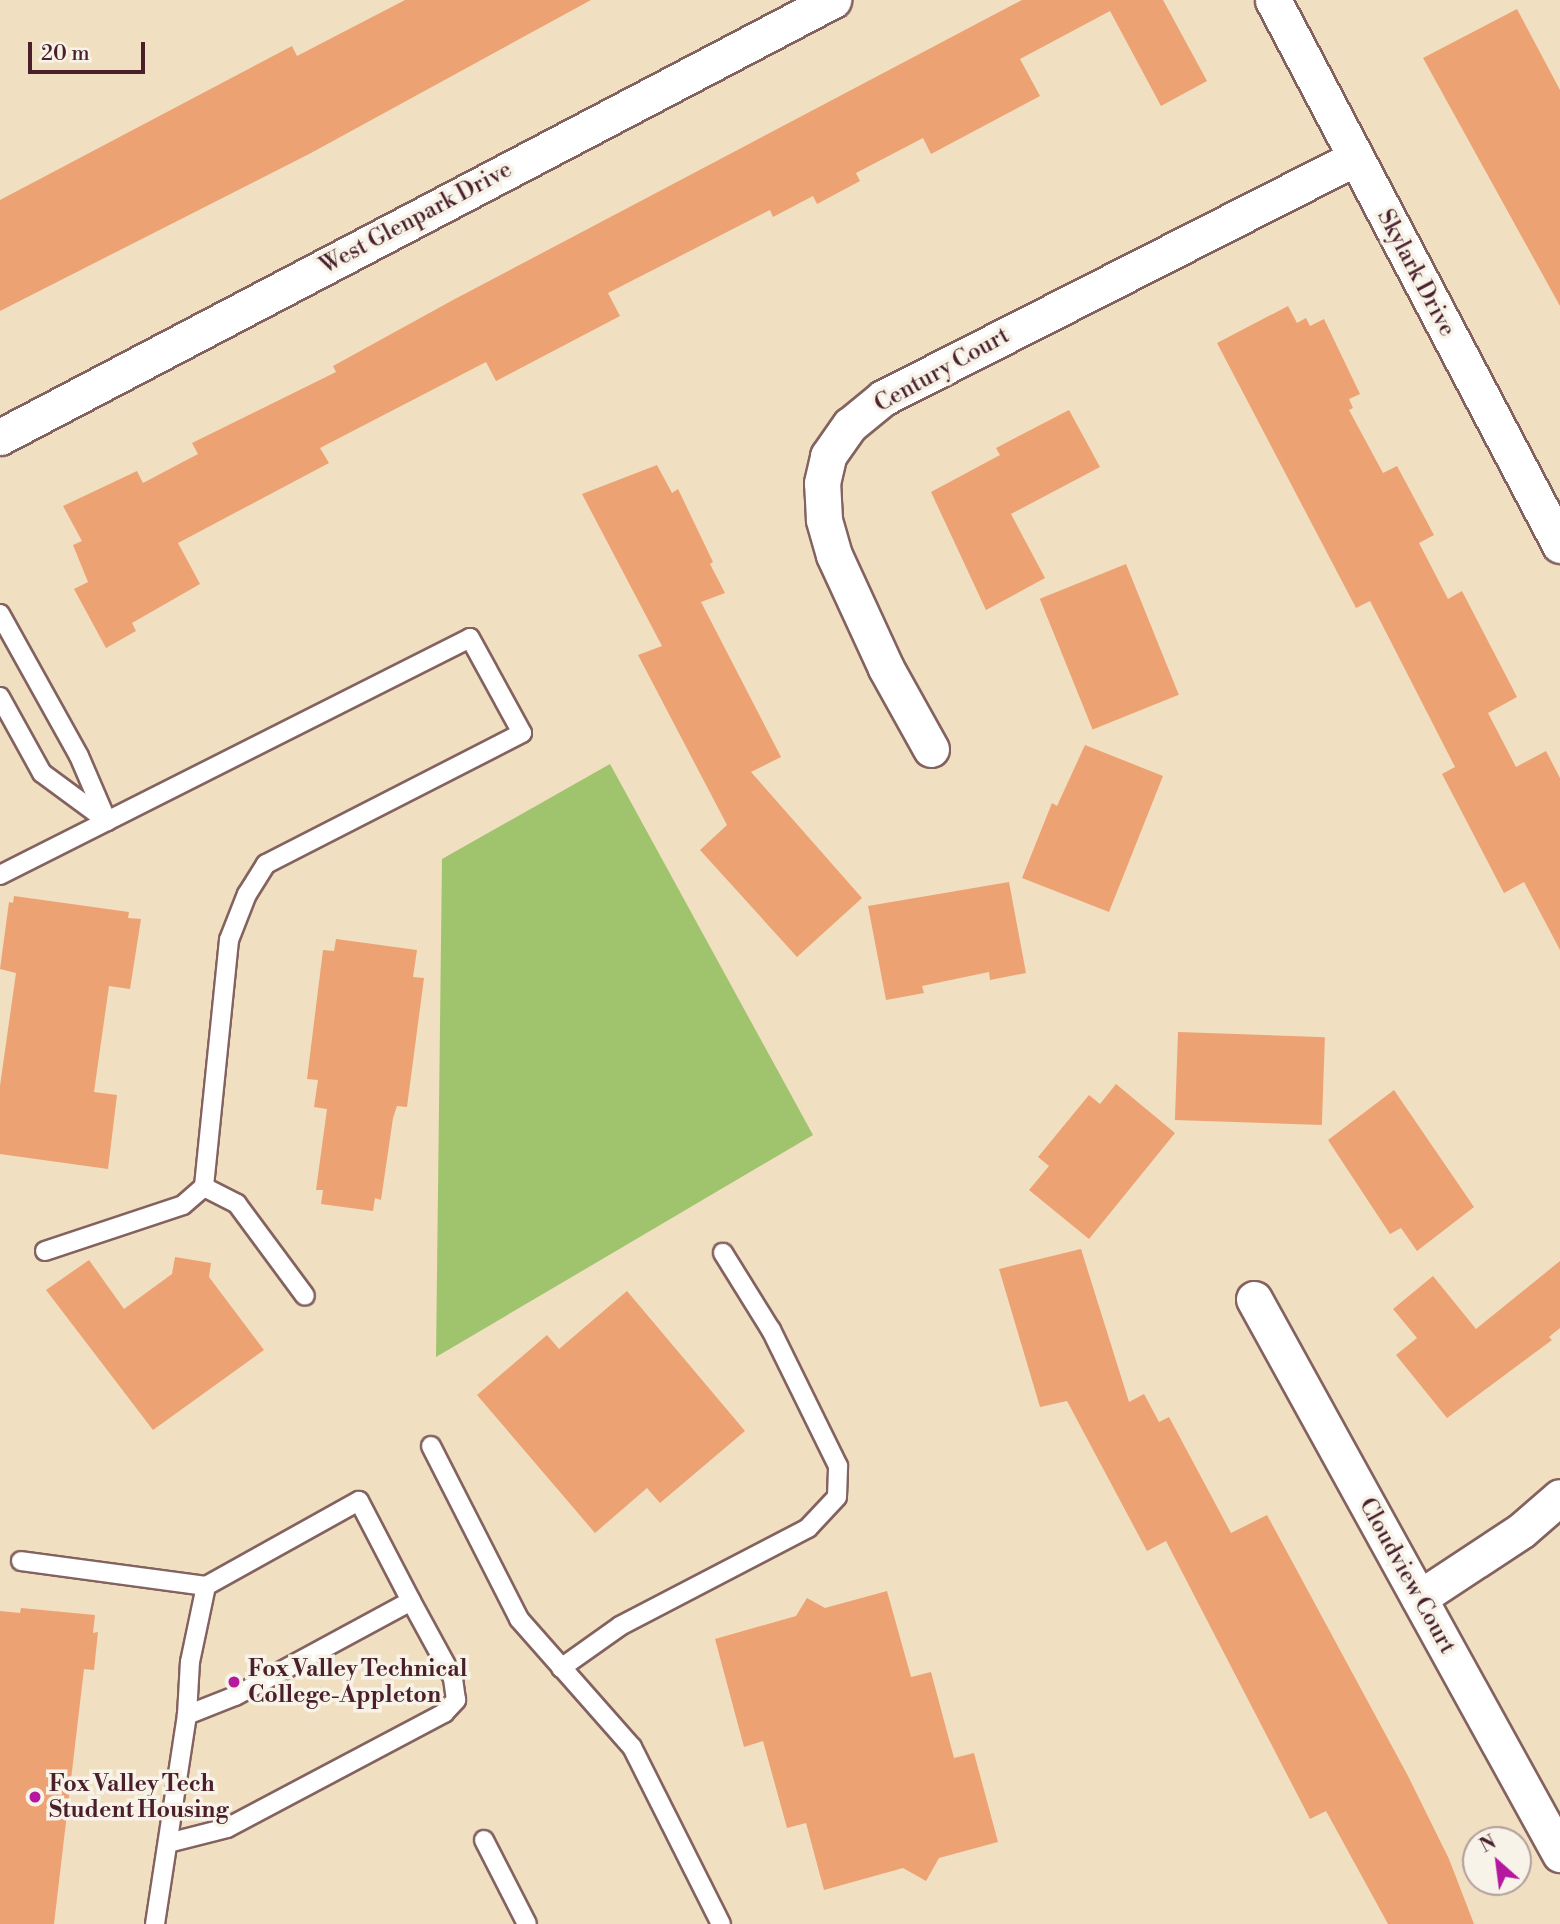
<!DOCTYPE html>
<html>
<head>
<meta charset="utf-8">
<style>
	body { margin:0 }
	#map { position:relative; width:1560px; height:1924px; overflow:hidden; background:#f1dfc1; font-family:"Libre Bodoni",serif }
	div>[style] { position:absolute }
	.green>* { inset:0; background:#a0c46e }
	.building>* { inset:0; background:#eda273; transform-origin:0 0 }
	.roads { filter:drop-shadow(2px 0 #846260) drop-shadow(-2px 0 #846260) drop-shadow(0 2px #846260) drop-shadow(0 -2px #846260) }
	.lane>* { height:18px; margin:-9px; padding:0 9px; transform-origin:9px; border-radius:9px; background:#fff }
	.street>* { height:35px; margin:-17.5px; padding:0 17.5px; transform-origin:17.5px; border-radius:17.5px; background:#fff }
	.dots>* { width:19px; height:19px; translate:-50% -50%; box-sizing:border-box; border:4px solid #f7f3e8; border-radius:50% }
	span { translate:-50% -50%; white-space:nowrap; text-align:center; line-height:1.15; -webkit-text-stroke:7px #f7f3e8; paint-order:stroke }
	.street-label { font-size:23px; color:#4a1f2b }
	.poi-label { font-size:23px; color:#4a1f2b; font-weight:700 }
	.left { translate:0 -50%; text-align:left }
	.north { position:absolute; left:1462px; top:1826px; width:70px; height:70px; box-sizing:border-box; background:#f7f3e8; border:2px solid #b29e9c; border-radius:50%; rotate:332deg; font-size:19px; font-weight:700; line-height:28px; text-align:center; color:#4a1f2b }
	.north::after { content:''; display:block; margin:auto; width:24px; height:32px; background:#b5179e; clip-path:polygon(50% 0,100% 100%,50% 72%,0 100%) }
	.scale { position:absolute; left:28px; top:42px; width:117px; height:32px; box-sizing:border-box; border:4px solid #4a1f2b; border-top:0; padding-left:9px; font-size:21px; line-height:24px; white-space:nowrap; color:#4a1f2b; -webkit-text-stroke:5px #f7f3e8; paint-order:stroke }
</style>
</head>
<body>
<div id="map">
	<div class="green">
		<i style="clip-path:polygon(610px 764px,813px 1135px,436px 1357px,442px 859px)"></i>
	</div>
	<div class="building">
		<i style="clip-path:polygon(405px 0,591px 0,311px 153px,0 311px,0 200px,292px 46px,297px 56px)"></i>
		<i style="clip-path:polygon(1022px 0,1163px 0,1207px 81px,1161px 106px,1110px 11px,1020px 59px,1040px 96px,931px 154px,923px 138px,856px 173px,860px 181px,817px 204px,813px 196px,773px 217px,770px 210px,608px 293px,620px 316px,496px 381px,486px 362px,320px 448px,329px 463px,178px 543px,200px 584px,132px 623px,136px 631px,106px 648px,74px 589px,88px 582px,73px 545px,82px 541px,63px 506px,137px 471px,143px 483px,198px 454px,192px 443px,336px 372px,333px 366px,453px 300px)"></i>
		<i style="clip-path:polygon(1517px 9px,1560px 90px,1560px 306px,1423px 58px)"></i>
		<i style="clip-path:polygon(1288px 306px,1297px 323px,1306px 318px,1310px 326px,1324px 319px,1360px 394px,1349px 399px,1353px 408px,1349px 410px,1383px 473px,1397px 466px,1434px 535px,1419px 543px,1448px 599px,1462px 591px,1517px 697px,1488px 713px,1516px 767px,1546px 751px,1560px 778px,1560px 950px,1524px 882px,1504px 893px,1442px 774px,1455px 767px,1370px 601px,1356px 608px,1217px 343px)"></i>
		<i style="clip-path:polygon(1069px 410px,1100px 467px,1011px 514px,1045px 578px,986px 610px,931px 492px,1000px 455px,996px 448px)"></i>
		<i style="clip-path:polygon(657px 465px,672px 493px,678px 489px,713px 562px,710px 564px,725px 593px,701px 602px,781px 757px,751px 772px,862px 898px,797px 957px,700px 850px,727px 825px,638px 655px,662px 646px,582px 494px)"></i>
		<i style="left:1126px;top:564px;width:141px;height:93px;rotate:68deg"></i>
		<i style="clip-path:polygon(1085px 745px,1163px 776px,1109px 912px,1022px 878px,1052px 803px,1057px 806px)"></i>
		<i style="clip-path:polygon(1009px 882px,1026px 973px,990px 980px,989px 972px,922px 986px,924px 993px,886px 1000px,868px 906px)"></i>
		<i style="clip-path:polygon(14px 896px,129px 912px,128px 918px,141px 919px,130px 989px,109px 986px,94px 1092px,117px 1095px,108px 1169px,0 1154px,0 1086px,16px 973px,0 969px,9px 902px,13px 903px)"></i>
		<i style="clip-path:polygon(336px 939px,417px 950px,413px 977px,424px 978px,407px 1107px,397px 1106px,393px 1118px,381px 1200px,375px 1198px,373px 1211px,321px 1204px,323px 1190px,316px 1190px,327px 1109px,314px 1107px,318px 1080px,307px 1079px,323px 950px,334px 951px)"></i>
		<i style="left:1178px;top:1032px;width:147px;height:88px;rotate:2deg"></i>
		<i style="clip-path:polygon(1116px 1084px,1175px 1133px,1089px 1239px,1029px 1190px,1049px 1166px,1038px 1157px,1089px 1095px,1100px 1104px)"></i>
		<i style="clip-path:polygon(1394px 1090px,1474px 1207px,1417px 1251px,1401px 1228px,1390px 1234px,1328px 1140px)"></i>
		<i style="clip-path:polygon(1081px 1249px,1129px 1402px,1144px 1394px,1159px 1422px,1169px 1417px,1231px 1533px,1267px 1515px,1408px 1776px,1449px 1859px,1474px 1924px,1388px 1924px,1326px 1811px,1310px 1819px,1166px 1541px,1147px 1551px,1067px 1401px,1040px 1407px,999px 1269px)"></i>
		<i style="clip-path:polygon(175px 1257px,211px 1263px,209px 1277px,264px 1350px,153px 1430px,46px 1290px,89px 1260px,124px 1309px,172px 1274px)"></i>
		<i style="clip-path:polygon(1560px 1261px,1560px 1328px,1549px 1337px,1552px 1340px,1447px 1418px,1396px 1355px,1417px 1338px,1393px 1309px,1433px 1276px,1476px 1329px)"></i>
		<i style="clip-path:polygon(627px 1291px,745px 1431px,660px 1503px,647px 1488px,595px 1533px,477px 1395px,547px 1335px,559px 1349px)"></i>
		<i style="clip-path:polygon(887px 1591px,911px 1677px,931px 1672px,954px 1758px,974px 1753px,998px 1842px,939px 1858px,926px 1881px,903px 1868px,824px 1890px,806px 1823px,787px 1828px,763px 1741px,744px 1747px,715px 1639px,796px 1616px,807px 1598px,825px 1608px)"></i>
		<i style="clip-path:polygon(21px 1608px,95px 1615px,93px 1633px,98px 1632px,94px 1670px,84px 1669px,54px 1924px,0 1924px,0 1611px,20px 1613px)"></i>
	</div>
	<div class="roads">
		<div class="lane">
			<i style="left:0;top:614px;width:162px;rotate:60.9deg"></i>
			<i style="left:79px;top:756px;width:71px;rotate:66.7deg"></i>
			<i style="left:0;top:697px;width:87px;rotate:61.1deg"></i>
			<i style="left:42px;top:773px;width:81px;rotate:36.4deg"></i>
			<i style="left:0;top:875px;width:526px;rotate:-26.76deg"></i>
			<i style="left:470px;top:638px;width:108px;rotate:61.3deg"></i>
			<i style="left:522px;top:733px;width:288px;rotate:152.9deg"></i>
			<i style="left:266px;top:864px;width:36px;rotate:122deg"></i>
			<i style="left:247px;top:894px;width:49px;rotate:111.4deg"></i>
			<i style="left:229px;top:940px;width:248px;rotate:95.8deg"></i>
			<i style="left:204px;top:1187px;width:37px;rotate:27deg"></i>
			<i style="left:237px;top:1204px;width:114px;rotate:53.5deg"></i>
			<i style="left:45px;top:1251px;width:145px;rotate:-18.4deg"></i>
			<i style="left:183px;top:1205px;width:28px;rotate:-41deg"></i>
			<i style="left:431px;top:1446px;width:194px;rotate:63deg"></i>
			<i style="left:519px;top:1619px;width:171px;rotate:48.6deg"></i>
			<i style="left:632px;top:1747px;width:198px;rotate:63.3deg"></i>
			<i style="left:21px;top:1561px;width:187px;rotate:7.7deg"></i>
			<i style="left:561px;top:1668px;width:72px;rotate:-35.4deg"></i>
			<i style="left:620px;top:1626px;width:212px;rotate:-27.5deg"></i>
			<i style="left:808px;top:1528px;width:42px;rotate:-46.9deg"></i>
			<i style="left:837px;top:1497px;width:31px;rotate:-88deg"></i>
			<i style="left:838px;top:1466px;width:152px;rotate:-116.2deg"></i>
			<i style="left:771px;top:1330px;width:91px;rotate:-121.9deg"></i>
			<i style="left:484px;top:1840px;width:94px;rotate:62.9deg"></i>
			<i style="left:168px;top:1843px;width:61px;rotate:-14.3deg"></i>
			<i style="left:227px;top:1828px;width:246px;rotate:-27.9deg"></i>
			<i style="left:444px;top:1713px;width:18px;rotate:-47deg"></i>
			<i style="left:456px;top:1700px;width:22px;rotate:-98deg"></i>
			<i style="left:453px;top:1678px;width:88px;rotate:-118.6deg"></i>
			<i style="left:155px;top:1924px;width:211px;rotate:-81.3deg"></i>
			<i style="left:187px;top:1715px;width:53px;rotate:-86.8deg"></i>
			<i style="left:190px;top:1662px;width:78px;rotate:-78.1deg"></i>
			<i style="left:206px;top:1586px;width:175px;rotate:-29.1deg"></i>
			<i style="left:359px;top:1501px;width:113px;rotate:62.5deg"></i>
			<i style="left:411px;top:1601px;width:200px;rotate:151.6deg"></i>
			<i style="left:235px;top:1696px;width:52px;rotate:158.4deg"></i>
		</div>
		<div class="street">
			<i style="left:1273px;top:0;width:616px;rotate:62.23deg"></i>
			<i style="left:0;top:437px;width:941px;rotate:-27.68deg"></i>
			<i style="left:931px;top:749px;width:93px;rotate:-119.1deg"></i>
			<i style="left:886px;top:668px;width:124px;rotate:-114.7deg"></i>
			<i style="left:834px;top:555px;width:37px;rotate:-106deg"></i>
			<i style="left:824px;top:519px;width:36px;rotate:-93deg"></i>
			<i style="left:822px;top:483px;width:28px;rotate:-77deg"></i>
			<i style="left:828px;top:456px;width:38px;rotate:-55deg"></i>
			<i style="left:850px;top:425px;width:43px;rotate:-39.3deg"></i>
			<i style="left:883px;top:398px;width:530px;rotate:-26.95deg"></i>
			<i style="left:1254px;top:1299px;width:634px;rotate:61.13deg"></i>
			<i style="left:1419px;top:1598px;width:123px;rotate:-33.4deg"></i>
			<i style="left:1522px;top:1530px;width:50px;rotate:-41deg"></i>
		</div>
	</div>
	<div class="dots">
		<i style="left:234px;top:1682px;background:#b5179e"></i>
		<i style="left:35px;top:1797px;background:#b5179e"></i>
	</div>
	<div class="street-label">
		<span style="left:416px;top:218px;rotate:-28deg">West Glenpark Drive</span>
		<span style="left:1416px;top:273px;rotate:62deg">Skylark Drive</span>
		<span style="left:942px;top:370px;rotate:-29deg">Century Court</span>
		<span style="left:1407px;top:1576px;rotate:61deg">Cloudview Court</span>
	</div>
	<div class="poi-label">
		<span class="left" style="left:248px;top:1682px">Fox Valley Technical<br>College-Appleton</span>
		<span class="left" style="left:49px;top:1797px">Fox Valley Tech<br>Student Housing</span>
	</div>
	<div class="north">N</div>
	<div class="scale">20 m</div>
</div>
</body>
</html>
